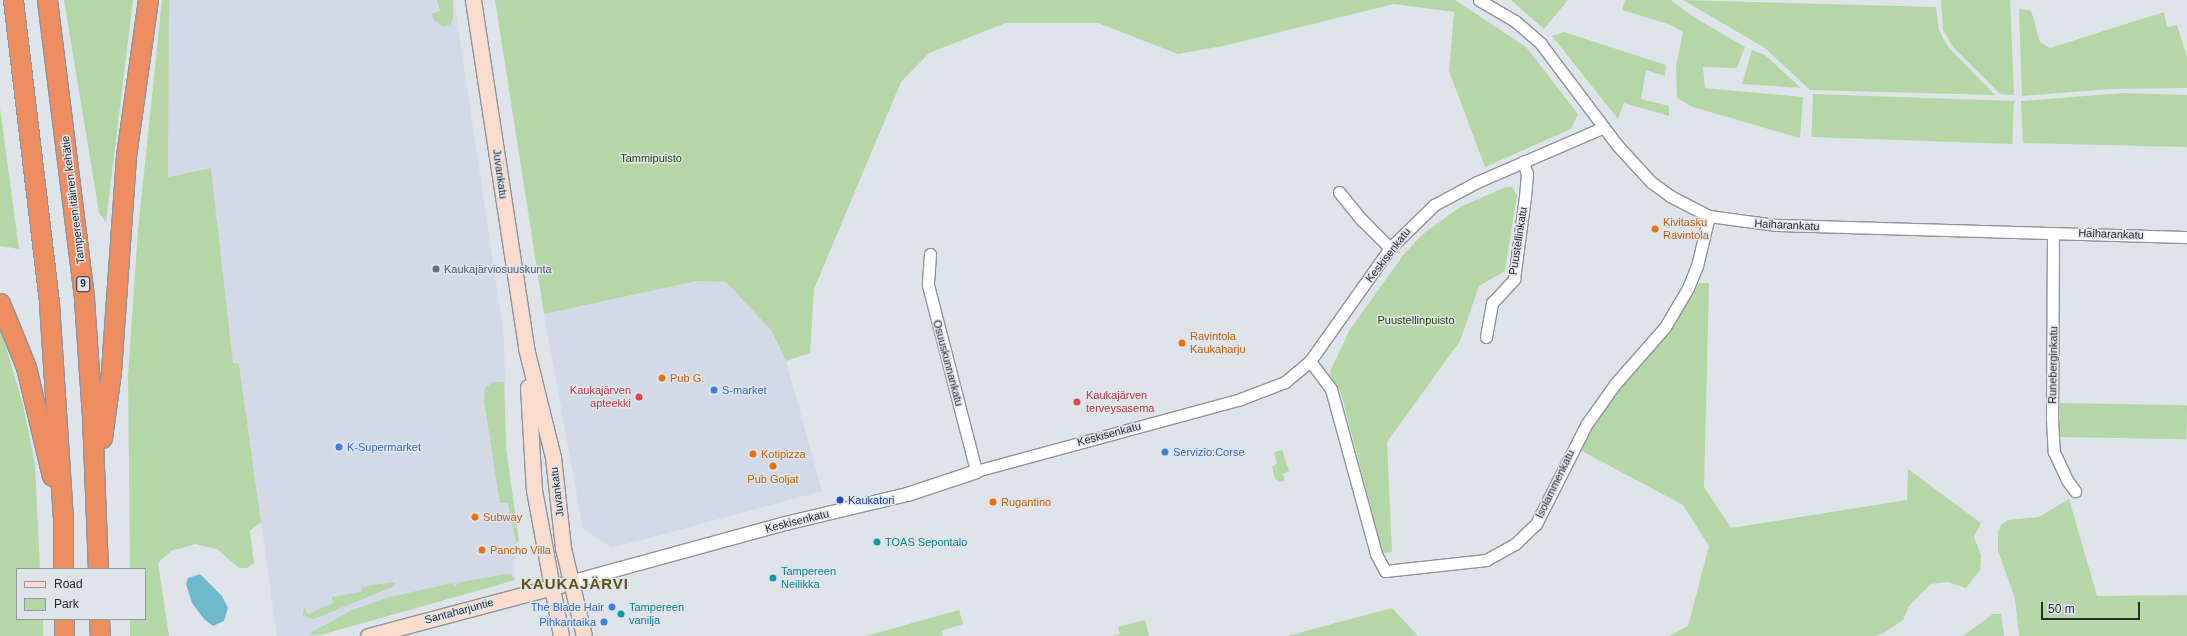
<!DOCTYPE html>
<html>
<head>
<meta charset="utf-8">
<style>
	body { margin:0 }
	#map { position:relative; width:2187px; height:636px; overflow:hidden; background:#dfe4eb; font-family:Helvetica,sans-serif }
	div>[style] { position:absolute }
	.built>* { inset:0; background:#d2d9e7 }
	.green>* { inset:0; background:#b5d6a6; transform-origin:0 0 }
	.water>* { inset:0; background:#6fb9cf }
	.roads { filter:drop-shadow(1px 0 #90949b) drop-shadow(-1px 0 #90949b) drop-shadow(0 1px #90949b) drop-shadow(0 -1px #90949b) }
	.minor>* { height:11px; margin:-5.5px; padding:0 5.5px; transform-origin:5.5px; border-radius:5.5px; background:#fff }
	.tertiary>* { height:13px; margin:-6.5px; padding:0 6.5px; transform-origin:6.5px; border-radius:6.5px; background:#fff }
	.secondary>* { height:15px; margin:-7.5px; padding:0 7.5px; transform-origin:7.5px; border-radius:7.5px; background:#faddcf }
	.motorway>* { height:19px; margin:-9.5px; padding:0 9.5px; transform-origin:9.5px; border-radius:9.5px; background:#ed8d60 }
	.dots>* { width:11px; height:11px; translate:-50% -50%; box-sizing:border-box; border:2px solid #dfe4eb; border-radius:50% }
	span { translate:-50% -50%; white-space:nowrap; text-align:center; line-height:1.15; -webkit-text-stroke:3px #dfe4eb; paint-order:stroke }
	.shield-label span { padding:1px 3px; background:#dfe4eb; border:1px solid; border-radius:3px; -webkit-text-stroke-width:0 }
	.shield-label { font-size:10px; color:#292b2e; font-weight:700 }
	.park-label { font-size:11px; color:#1f4a00 }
	.street-label { font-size:11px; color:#292b2e }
	.food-label { font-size:11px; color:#c56008 }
	.left { translate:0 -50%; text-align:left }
	.service-label { font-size:11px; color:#4e5e75 }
	.shop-label { font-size:11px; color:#366cbe }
	.right { translate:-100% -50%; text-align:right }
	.health-label { font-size:11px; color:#be3a42 }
	.transit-label { font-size:11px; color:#164399 }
	.culture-label { font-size:11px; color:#0d838f }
	.district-label { font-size:15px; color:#5e5214; font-weight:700; letter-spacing:1px }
	.legend { position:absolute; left:16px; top:568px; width:130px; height:52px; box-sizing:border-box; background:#dfe4eb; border:1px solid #969a9f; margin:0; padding:5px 7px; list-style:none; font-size:12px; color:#292b2e }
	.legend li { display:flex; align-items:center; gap:8px; height:20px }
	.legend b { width:20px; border:1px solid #969a9f }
	.scale { position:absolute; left:2041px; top:602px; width:99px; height:18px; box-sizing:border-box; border:2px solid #292b2e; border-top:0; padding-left:5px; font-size:12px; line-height:14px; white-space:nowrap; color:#292b2e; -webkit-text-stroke:3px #dfe4eb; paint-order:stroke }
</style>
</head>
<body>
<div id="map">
	<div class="built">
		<i style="clip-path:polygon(169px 0,454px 0,504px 336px,506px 448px,519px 541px,514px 565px,515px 580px,316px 636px,277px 636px,239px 364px,233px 364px,211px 168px,168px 177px)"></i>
		<i style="clip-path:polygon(697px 281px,726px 282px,771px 330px,786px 361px,822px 491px,612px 548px,583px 529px,544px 314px)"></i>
	</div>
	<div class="green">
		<i style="clip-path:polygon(64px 0,133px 0,106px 222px,99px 213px)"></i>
		<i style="clip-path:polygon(162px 0,169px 0,168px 177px,211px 168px,233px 363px,239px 364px,261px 522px,250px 531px,254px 563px,247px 568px,239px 568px,217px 549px,195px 544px,171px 551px,158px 563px,169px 636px,130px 636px,130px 619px,145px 619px,145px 569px,130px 569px,128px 376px,138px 230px)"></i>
		<i style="clip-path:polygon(437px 0,453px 0,453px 18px,451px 24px,443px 27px,434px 20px,431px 14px,440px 11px)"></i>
		<i style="clip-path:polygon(495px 0,1455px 0,1526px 47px,1578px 114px,1571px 129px,1485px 167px,1449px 71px,1454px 12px,1394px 4px,1223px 46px,1178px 54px,1098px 23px,1006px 23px,929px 53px,901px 82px,814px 289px,810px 353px,786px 361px,771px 330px,726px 282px,697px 281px,544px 314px)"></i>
		<i style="clip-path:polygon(1511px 0,1568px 0,1544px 29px)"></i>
		<i style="clip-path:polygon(1625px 0,1671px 0,1692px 16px,1745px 47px,1737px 68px,1703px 67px,1705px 88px,1803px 97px,1800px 138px,1693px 107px,1677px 98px,1676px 67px,1683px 32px,1671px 25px,1622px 10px)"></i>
		<i style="clip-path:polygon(1683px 0,1936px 7px,1939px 30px,1948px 47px,1995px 95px,1810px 90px,1765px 48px)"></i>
		<i style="clip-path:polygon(1941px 0,2010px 0,2014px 95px,2000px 94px,1953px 47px,1943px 30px)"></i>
		<i style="clip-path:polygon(2019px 9px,2031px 10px,2040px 42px,2050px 48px,2164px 12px,2167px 27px,2177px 25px,2187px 57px,2187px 88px,2110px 89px,2022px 96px)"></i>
		<i style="clip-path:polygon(1564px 32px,1666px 65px,1665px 76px,1646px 70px,1641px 99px,1669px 106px,1669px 116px,1624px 103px,1618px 119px,1552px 36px)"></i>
		<i style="clip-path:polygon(1752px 50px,1765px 55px,1801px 88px,1742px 84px)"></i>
		<i style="clip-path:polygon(2123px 93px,2187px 95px,2187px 147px,2023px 143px,2021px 101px)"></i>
		<i style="left:1813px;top:94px;width:201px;height:43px;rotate:2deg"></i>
		<i style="clip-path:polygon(0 108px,19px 249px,0 246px)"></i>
		<i style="clip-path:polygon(1506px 187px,1512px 187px,1517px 195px,1505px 271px,1479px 286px,1460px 341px,1387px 442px,1392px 552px,1383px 553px,1340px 390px,1329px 374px,1349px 331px,1404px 254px,1423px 234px,1460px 207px)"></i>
		<i style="clip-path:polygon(1699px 283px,1709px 283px,1704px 487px,1731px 528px,1907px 500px,1908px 469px,1981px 523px,1974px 537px,1981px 555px,1980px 570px,1966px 588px,1948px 582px,1931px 584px,1909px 606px,1903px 620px,1884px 633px,1875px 636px,1669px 636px,1688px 626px,1709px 546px,1683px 505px,1580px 450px,1608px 404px,1667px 335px)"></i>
		<i style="clip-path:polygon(0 327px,23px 405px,35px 464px,40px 569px,17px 569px,17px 619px,43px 619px,43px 636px,0 636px)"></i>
		<i style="clip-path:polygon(493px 382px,504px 382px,506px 448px,519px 541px,516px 542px,508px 503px,500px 503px,484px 401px,485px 388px)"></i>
		<i style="left:2060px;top:403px;width:127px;height:34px;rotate:1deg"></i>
		<i style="clip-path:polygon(1282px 450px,1289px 471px,1283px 474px,1285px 481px,1281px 482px,1275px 479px,1272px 467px,1277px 463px,1274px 452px)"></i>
		<i style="clip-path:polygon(2069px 499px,2097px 596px,2187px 595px,2187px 636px,2019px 636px,2015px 598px,1998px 551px,1998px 532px,2001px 525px,2008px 520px,2039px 517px)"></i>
		<i style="clip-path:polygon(505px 574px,511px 574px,515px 580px,324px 634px,312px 635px,310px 633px,352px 610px,386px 598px,452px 583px,455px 587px,457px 583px)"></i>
		<i style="clip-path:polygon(393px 582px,396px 583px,392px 587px,314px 619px,303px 616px,304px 606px,308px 614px,333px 603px,332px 597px,362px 592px,361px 587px)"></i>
		<i style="clip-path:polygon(1392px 608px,1418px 636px,1287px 636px)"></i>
		<i style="clip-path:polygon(959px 610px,963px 624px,941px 631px,943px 636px,866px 636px)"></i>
		<i style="clip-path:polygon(1993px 614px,2001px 614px,2004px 636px,1963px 636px)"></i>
		<i style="clip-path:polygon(1145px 620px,1149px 636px,1112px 636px,1120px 634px,1118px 627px)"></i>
	</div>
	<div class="water">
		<i style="clip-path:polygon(200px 574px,222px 596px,228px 608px,224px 621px,213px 626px,204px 619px,192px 603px,186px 584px,188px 578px)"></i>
	</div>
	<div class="roads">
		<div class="minor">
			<i style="left:1479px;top:0;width:42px;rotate:30.3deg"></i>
			<i style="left:1515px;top:21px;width:35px;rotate:41deg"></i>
			<i style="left:1541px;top:44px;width:128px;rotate:53deg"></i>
			<i style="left:1618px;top:146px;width:49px;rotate:47.5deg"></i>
			<i style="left:1651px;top:182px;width:24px;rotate:36deg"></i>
			<i style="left:1670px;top:196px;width:44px;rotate:27.1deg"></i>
			<i style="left:1709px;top:216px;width:68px;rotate:7.7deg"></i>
			<i style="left:1776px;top:225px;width:411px;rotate:1.7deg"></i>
			<i style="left:1339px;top:192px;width:36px;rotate:51deg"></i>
			<i style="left:1362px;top:220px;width:40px;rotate:45deg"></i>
			<i style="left:2053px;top:233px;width:186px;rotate:90.3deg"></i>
			<i style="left:2052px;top:419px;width:33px;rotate:87deg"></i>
			<i style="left:2054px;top:452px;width:31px;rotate:65deg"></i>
			<i style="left:2067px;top:480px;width:14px;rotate:54deg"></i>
			<i style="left:930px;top:254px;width:31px;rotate:94deg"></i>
			<i style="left:928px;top:285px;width:192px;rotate:75.5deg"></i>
			<i style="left:976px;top:471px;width:271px;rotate:-15.2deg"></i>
			<i style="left:1238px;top:400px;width:50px;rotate:-21deg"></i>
			<i style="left:1285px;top:382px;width:33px;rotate:-40deg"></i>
			<i style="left:1310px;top:361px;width:138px;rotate:-54.7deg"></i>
			<i style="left:1390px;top:248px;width:62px;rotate:-44.3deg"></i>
			<i style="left:1434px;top:205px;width:49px;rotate:-28.1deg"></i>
			<i style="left:1477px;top:182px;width:138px;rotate:-23.4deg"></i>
			<i style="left:1486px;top:337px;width:35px;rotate:-80deg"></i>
			<i style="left:1492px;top:303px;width:33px;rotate:-47deg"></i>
			<i style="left:1514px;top:279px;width:83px;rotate:-82.4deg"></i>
			<i style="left:1525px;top:197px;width:23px;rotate:-85deg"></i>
			<i style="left:1527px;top:174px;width:13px;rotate:-108deg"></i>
			<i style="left:1310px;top:361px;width:35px;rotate:53deg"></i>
			<i style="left:1331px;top:389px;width:171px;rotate:74.7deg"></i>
			<i style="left:1376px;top:554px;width:19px;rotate:62deg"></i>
			<i style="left:1385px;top:571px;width:102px;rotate:-6.2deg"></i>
			<i style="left:1486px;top:560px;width:33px;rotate:-29deg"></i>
			<i style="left:1515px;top:544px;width:29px;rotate:-44deg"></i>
			<i style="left:1536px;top:524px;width:111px;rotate:-63.2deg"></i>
			<i style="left:1586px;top:425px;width:50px;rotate:-54.7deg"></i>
			<i style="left:1615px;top:384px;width:76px;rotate:-48.7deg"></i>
			<i style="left:1665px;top:327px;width:45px;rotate:-59.5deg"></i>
			<i style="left:1688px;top:288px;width:24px;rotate:-68deg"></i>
			<i style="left:1697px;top:266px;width:51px;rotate:-76.5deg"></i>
		</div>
		<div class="tertiary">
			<i style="left:569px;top:582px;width:224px;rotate:-15.3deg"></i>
			<i style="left:785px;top:523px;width:125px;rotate:-13.4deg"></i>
			<i style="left:907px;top:494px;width:73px;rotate:-18.4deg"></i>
		</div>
		<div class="secondary">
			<i style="left:473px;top:0;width:352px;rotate:81.3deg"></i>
			<i style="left:526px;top:348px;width:112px;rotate:76.1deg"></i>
			<i style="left:553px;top:457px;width:92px;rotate:83.7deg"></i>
			<i style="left:563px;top:548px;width:90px;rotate:76.6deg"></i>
			<i style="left:528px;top:387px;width:103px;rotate:86.7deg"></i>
			<i style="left:534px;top:490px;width:148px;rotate:79.5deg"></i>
			<i style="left:368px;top:636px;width:199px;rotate:-14.9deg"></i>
		</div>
		<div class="motorway">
			<i style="left:13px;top:0;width:305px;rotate:83.2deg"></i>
			<i style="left:49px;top:303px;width:214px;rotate:86.3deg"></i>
			<i style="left:63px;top:517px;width:52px;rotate:90deg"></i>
			<i style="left:47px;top:0;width:301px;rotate:82.9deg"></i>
			<i style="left:84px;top:299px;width:116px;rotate:86.1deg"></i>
			<i style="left:92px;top:415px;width:154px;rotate:87.8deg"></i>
			<i style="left:0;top:303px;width:69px;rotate:67.9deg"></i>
			<i style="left:26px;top:367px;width:112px;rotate:76.6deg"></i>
			<i style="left:102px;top:438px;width:68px;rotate:-82.3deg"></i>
			<i style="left:111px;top:371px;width:216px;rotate:-86deg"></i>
			<i style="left:126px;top:156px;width:158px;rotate:-82deg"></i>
			<i style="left:64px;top:619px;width:17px;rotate:90deg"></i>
			<i style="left:99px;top:619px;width:17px;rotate:87deg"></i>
		</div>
	</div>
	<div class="dots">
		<i style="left:1655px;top:229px;background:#e8710a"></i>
		<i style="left:436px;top:269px;background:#5c6f8a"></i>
		<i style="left:1182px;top:343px;background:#e8710a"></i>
		<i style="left:662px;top:378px;background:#e8710a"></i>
		<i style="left:714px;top:390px;background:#3f7fe0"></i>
		<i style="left:639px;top:397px;background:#e0444e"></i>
		<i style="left:1077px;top:402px;background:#e0444e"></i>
		<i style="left:339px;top:447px;background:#3f7fe0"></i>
		<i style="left:1165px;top:452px;background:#3f7fe0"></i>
		<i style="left:753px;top:454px;background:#e8710a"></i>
		<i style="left:773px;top:466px;background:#e8710a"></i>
		<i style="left:840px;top:500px;background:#1a4fb4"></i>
		<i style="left:993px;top:502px;background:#e8710a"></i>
		<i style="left:475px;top:517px;background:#e8710a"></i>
		<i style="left:877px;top:542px;background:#0f9aa8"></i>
		<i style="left:482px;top:550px;background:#e8710a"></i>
		<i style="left:773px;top:578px;background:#0f9aa8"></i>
		<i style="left:612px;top:607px;background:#3f7fe0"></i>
		<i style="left:621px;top:614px;background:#0f9aa8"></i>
		<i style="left:604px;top:622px;background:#3f7fe0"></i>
	</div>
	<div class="shield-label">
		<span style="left:83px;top:284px">9</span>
	</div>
	<div class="park-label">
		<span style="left:651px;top:158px">Tammipuisto</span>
		<span style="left:1416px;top:320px">Puustellinpuisto</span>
	</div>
	<div class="street-label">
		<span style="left:500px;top:174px;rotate:82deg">Juvankatu</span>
		<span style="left:73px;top:200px;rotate:-97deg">Tampereen itäinen kehätie</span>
		<span style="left:1787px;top:225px;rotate:3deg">Haiharankatu</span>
		<span style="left:2111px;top:234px;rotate:2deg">Haiharankatu</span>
		<span style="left:1518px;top:241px;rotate:-81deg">Puustellinkatu</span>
		<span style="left:1388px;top:255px;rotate:-52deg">Keskisenkatu</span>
		<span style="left:948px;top:363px;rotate:75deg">Osuuskunnankatu</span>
		<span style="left:2053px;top:365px;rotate:-89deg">Runeberginkatu</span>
		<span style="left:1109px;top:434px;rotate:-15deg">Keskisenkatu</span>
		<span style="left:1555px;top:484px;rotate:-64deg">Isolammenkatu</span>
		<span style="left:557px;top:492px;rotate:-97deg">Juvankatu</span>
		<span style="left:797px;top:521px;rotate:-14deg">Keskisenkatu</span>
		<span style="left:459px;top:611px;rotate:-15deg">Santaharjuntie</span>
	</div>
	<div class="food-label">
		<span class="left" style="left:1663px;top:229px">Kivitasku<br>Ravintola</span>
		<span class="left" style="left:1190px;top:343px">Ravintola<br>Kaukaharju</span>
		<span class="left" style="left:670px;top:378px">Pub G.</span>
		<span class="left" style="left:761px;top:454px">Kotipizza</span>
		<span style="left:773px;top:479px">Pub Goljat</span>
		<span class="left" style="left:1001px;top:502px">Rugantino</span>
		<span class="left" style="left:483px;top:517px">Subway</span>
		<span class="left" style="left:490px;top:550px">Pancho Villa</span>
	</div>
	<div class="service-label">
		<span class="left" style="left:444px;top:269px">Kaukajärviosuuskunta</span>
	</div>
	<div class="shop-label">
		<span class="left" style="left:722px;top:390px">S-market</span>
		<span class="left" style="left:347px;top:447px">K-Supermarket</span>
		<span class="left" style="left:1173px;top:452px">Servizio:Corse</span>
		<span class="right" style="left:604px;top:607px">The Blade Hair</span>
		<span class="right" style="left:596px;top:622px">Pihkantaika</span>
	</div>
	<div class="health-label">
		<span class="right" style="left:631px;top:397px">Kaukajärven<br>apteekki</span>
		<span class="left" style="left:1086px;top:402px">Kaukajärven<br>terveysasema</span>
	</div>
	<div class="transit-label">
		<span class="left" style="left:848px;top:500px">Kaukatori</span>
	</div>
	<div class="culture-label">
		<span class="left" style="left:885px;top:542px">TOAS Sepontalo</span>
		<span class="left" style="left:781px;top:578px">Tampereen<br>Neilikka</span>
		<span class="left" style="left:629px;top:614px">Tampereen<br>vanilja</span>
	</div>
	<div class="district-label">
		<span style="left:575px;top:584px">KAUKAJÄRVI</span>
	</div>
	<ul class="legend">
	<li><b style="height:5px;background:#faddcf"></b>Road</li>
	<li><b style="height:11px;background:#b5d6a6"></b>Park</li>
	</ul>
	<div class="scale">50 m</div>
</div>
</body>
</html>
